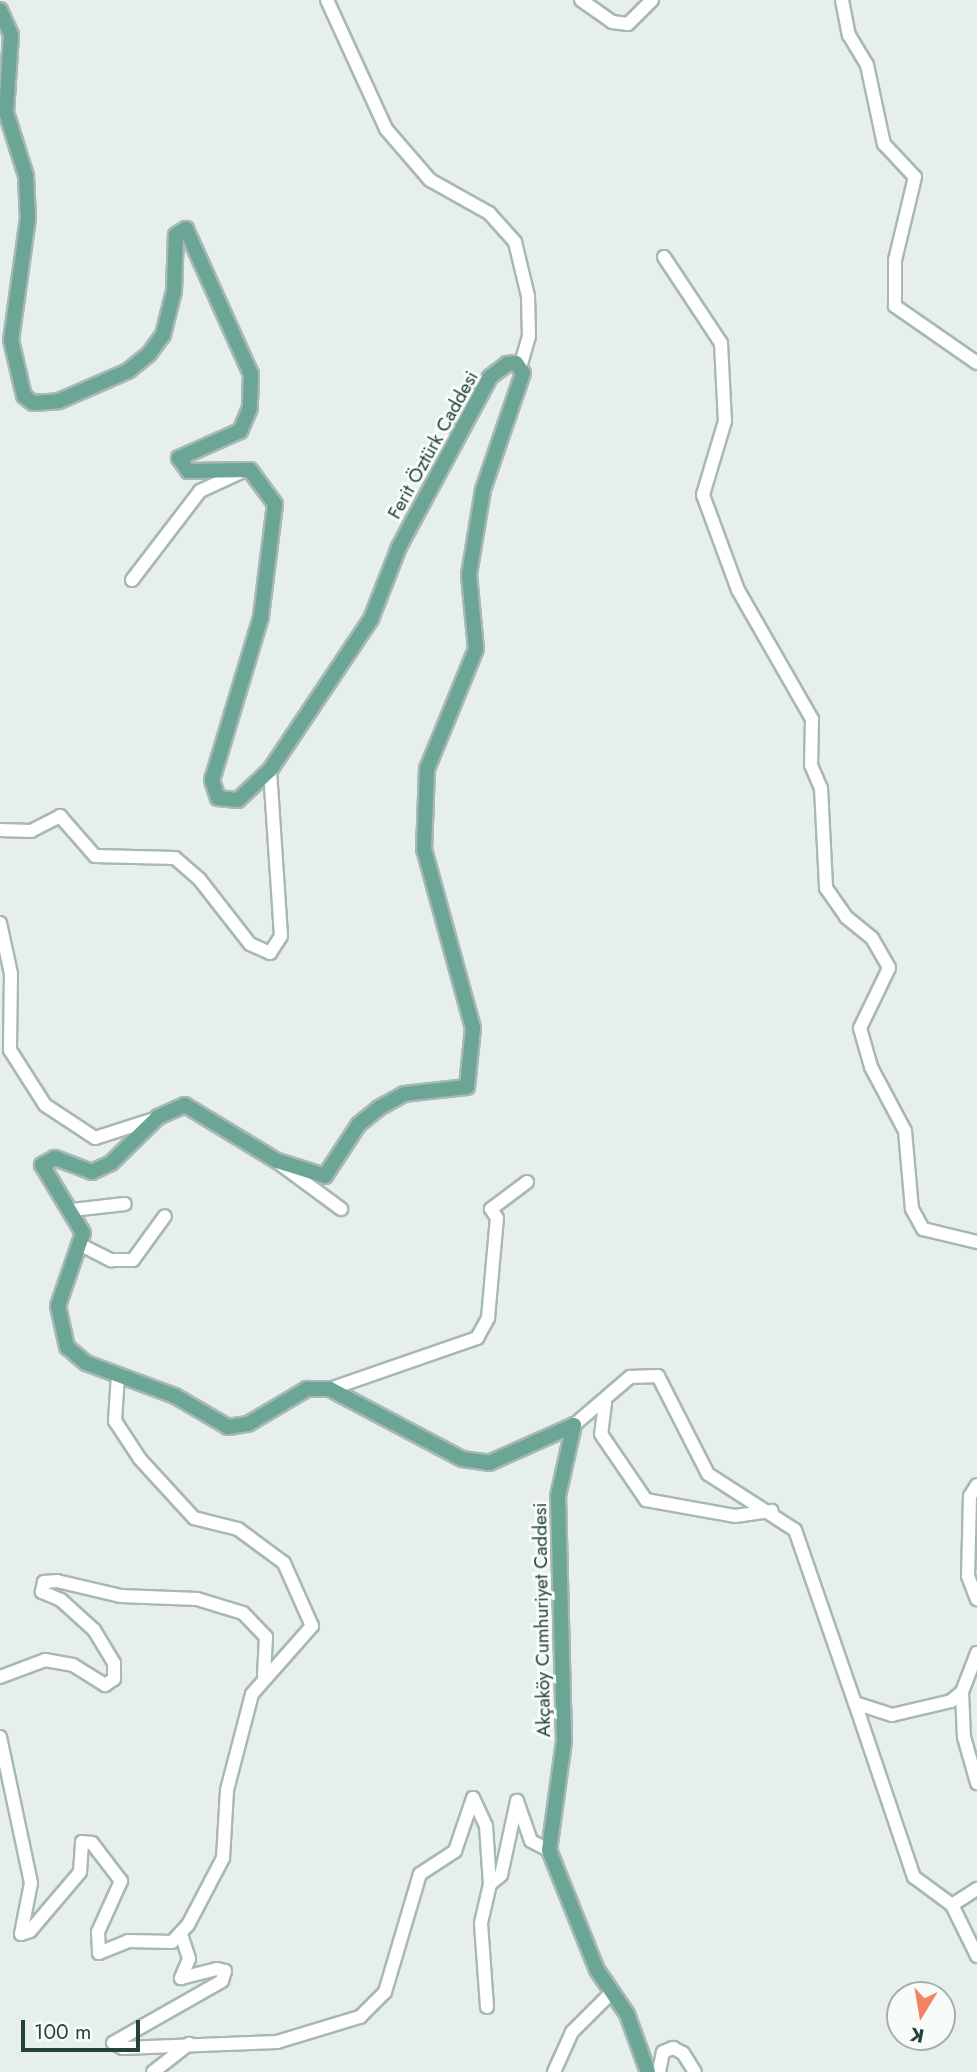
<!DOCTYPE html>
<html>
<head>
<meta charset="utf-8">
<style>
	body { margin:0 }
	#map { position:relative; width:977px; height:2072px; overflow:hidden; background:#e6efeb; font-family:Jost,sans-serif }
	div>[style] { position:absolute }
	.roads { filter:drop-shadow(2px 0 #a8b8b2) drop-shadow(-2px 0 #a8b8b2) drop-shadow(0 2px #a8b8b2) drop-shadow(0 -2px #a8b8b2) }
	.minor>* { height:12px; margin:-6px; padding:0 6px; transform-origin:6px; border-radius:6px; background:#fff }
	.major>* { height:14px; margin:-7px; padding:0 7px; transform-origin:7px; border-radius:7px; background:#6aa596 }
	span { translate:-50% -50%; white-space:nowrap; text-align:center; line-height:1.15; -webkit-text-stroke:6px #f7fbf9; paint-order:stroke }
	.street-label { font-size:19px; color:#24423a }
	.north { position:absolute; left:886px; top:1981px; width:70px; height:70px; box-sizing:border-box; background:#f7fbf9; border:2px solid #a3b1ad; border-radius:50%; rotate:191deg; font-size:19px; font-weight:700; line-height:28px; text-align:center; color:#24423a }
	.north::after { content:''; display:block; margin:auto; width:24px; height:32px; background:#f4845f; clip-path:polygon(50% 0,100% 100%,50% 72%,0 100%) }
	.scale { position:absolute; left:21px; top:2020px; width:119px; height:32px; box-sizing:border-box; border:4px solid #24423a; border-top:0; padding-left:9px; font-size:21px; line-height:24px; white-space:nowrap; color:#24423a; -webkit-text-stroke:5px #f7fbf9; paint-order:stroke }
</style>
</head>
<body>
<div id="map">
	<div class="roads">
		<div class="minor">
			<i style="left:327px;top:0;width:142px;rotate:65.4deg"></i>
			<i style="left:386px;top:129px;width:67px;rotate:49.2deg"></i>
			<i style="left:430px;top:180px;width:68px;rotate:29.2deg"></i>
			<i style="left:489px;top:213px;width:39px;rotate:48deg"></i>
			<i style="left:515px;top:242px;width:56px;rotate:76.5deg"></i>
			<i style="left:528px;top:296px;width:40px;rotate:88.6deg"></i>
			<i style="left:529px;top:336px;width:33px;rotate:106deg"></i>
			<i style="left:581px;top:0;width:38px;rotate:35deg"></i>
			<i style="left:612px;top:22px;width:16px;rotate:7deg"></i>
			<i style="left:628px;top:24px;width:34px;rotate:-45deg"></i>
			<i style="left:842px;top:0;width:36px;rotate:79deg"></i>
			<i style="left:849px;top:35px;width:35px;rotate:59deg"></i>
			<i style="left:867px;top:65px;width:81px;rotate:77.9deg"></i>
			<i style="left:884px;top:144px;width:45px;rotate:46.8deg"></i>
			<i style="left:915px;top:177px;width:85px;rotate:103.5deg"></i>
			<i style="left:895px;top:260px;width:46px;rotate:90deg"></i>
			<i style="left:895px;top:306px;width:100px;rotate:34.8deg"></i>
			<i style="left:664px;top:257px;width:103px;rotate:56.5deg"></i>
			<i style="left:721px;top:343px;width:78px;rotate:87.1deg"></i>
			<i style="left:725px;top:421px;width:77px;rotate:106.6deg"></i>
			<i style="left:703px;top:495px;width:101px;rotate:69.8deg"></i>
			<i style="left:738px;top:590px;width:149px;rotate:60.2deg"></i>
			<i style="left:812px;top:719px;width:46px;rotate:91.2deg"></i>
			<i style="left:811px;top:765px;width:25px;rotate:67deg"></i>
			<i style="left:821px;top:788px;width:100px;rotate:87.1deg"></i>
			<i style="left:826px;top:888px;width:35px;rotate:55deg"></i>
			<i style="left:846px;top:917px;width:33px;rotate:39deg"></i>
			<i style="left:872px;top:938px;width:34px;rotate:60deg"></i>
			<i style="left:889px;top:968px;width:67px;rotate:115.8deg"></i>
			<i style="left:860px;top:1028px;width:41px;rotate:74.2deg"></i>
			<i style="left:871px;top:1067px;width:72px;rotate:62deg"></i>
			<i style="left:905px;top:1131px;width:78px;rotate:84.9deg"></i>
			<i style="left:912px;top:1209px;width:23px;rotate:61deg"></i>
			<i style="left:923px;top:1229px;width:56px;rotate:13.5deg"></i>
			<i style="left:132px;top:580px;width:112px;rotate:-52.6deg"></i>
			<i style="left:200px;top:491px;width:43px;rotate:-24.8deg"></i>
			<i style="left:0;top:830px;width:31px;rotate:2deg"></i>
			<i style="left:31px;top:831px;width:33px;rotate:-27deg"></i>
			<i style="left:60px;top:816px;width:53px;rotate:48.8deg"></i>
			<i style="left:95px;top:856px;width:80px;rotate:1.4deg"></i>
			<i style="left:175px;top:858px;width:33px;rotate:41deg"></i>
			<i style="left:200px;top:880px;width:81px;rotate:52deg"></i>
			<i style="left:250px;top:944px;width:22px;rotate:24deg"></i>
			<i style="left:270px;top:953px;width:20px;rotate:-57deg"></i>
			<i style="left:281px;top:936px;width:166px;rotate:-93.8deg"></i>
			<i style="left:0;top:923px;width:52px;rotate:77.8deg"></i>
			<i style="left:11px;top:974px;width:76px;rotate:90.8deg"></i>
			<i style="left:10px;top:1050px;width:65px;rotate:57.5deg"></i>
			<i style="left:45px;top:1105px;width:60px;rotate:33.4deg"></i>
			<i style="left:95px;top:1138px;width:59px;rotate:-17.8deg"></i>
			<i style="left:280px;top:1164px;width:76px;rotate:36.4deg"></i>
			<i style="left:72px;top:1210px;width:53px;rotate:-6.5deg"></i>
			<i style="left:81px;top:1245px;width:34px;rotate:27deg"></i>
			<i style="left:111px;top:1260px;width:22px"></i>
			<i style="left:133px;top:1260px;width:54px;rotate:-54deg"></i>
			<i style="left:330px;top:1389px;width:156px;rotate:-19.1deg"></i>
			<i style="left:477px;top:1338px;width:23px;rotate:-61deg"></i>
			<i style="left:488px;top:1318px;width:100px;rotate:-84.9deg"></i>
			<i style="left:497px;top:1218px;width:11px;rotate:-124deg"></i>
			<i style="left:491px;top:1209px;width:45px;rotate:-36.9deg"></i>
			<i style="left:605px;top:1403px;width:31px;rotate:97deg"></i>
			<i style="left:601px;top:1434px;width:80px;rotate:55.7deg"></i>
			<i style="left:646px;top:1500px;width:90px;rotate:10.2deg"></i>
			<i style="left:735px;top:1516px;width:37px;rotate:-8deg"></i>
			<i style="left:574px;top:1425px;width:74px;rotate:-40.6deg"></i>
			<i style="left:630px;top:1377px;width:28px;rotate:-2deg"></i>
			<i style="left:658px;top:1376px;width:110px;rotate:63deg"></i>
			<i style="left:708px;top:1474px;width:103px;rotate:32.8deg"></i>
			<i style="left:795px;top:1530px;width:183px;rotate:70.9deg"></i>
			<i style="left:855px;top:1703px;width:39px;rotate:18deg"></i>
			<i style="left:892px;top:1715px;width:61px;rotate:-13.3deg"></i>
			<i style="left:951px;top:1701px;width:14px;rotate:-39deg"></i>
			<i style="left:962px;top:1692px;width:42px;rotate:-69deg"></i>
			<i style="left:977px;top:1485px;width:13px;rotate:122deg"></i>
			<i style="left:970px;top:1496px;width:80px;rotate:91.4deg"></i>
			<i style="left:968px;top:1576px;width:25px;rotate:69deg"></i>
			<i style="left:0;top:1677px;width:48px;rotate:-20.7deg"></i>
			<i style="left:45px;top:1660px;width:28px;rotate:10deg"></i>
			<i style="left:73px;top:1665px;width:38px;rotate:32deg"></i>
			<i style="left:105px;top:1685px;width:11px;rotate:-34deg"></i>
			<i style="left:114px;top:1679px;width:16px;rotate:-90deg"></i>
			<i style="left:114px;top:1663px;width:39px;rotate:-121deg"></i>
			<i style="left:94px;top:1630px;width:45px;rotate:-137.7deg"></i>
			<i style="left:61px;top:1600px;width:21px;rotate:-157deg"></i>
			<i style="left:42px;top:1592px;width:10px;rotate:-79deg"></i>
			<i style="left:44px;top:1582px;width:13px;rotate:-4deg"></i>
			<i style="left:57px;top:1581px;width:66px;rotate:13.2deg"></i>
			<i style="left:121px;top:1596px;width:76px;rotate:2.3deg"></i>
			<i style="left:197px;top:1599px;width:48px;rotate:16.9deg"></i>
			<i style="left:243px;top:1613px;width:33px;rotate:46deg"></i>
			<i style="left:266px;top:1637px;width:38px;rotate:93deg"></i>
			<i style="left:962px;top:1692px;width:45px;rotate:87.5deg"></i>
			<i style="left:964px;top:1737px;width:48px;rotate:74.2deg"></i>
			<i style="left:855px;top:1703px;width:184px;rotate:71.3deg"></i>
			<i style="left:914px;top:1877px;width:47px;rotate:36.4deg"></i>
			<i style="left:952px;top:1905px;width:57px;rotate:63.9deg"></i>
			<i style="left:0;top:1737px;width:149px;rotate:78deg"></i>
			<i style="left:31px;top:1883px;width:52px;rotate:101.1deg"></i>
			<i style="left:21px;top:1934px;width:9px;rotate:-18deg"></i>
			<i style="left:30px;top:1931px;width:77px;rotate:-49.7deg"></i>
			<i style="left:80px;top:1872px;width:30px;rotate:-86deg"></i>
			<i style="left:82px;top:1842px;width:10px;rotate:6deg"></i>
			<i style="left:92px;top:1843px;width:48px;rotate:52.7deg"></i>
			<i style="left:121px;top:1881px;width:56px;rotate:114.3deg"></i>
			<i style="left:98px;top:1932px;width:21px;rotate:87deg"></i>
			<i style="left:99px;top:1953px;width:31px;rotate:-22deg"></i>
			<i style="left:128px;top:1941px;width:44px;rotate:1.3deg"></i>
			<i style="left:172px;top:1942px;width:23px;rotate:-47deg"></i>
			<i style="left:188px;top:1925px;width:76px;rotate:-62.4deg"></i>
			<i style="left:223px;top:1858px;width:68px;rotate:-86.6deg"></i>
			<i style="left:227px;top:1790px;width:99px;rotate:-75.4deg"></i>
			<i style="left:252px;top:1694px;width:91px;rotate:-48.6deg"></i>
			<i style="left:312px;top:1626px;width:69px;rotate:-114deg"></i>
			<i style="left:284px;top:1563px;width:57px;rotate:-143.5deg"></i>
			<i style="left:238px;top:1529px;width:45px;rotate:-166deg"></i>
			<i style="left:194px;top:1518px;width:80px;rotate:-132.5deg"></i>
			<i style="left:140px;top:1459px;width:45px;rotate:-123.3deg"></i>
			<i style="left:115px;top:1421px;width:47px;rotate:-86.3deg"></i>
			<i style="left:952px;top:1905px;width:30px;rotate:-33deg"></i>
			<i style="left:181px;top:1934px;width:26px;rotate:72deg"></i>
			<i style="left:189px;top:1959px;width:21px;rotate:113deg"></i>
			<i style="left:181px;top:1978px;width:37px;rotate:-14deg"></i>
			<i style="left:217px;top:1969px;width:8px;rotate:14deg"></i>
			<i style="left:225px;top:1971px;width:10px;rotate:107deg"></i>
			<i style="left:222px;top:1981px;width:125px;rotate:150.4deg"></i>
			<i style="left:113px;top:2043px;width:11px;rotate:27deg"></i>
			<i style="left:123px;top:2048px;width:154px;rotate:-2.2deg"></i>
			<i style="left:277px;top:2042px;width:87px;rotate:-16.8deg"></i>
			<i style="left:360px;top:2017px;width:35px;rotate:-45deg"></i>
			<i style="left:385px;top:1992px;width:123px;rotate:-73.5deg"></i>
			<i style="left:420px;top:1874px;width:42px;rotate:-33.3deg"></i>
			<i style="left:455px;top:1851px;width:56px;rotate:-71.2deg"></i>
			<i style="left:473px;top:1798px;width:31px;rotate:65deg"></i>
			<i style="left:486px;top:1826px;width:58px;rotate:86.1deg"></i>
			<i style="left:490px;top:1884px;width:14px;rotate:-39deg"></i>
			<i style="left:501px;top:1875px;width:76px;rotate:-77.8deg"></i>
			<i style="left:517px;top:1801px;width:42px;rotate:70.7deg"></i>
			<i style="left:531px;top:1841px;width:20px;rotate:27deg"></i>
			<i style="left:487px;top:2007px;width:84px;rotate:-94.1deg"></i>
			<i style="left:481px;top:1923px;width:40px;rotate:-77deg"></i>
			<i style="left:153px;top:2072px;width:46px;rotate:-37.9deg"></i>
			<i style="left:554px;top:2072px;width:44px;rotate:-65.8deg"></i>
			<i style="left:572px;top:2032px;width:57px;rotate:-45deg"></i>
			<i style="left:659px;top:2072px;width:20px;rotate:-79deg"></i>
			<i style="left:663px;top:2052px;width:11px;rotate:-22deg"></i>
			<i style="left:673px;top:2048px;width:11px;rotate:27deg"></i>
			<i style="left:683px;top:2053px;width:22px;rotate:58deg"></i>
		</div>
		<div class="major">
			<i style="left:0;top:10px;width:27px;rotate:66deg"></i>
			<i style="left:11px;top:35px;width:77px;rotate:93.7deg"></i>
			<i style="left:6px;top:112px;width:67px;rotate:72.6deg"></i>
			<i style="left:26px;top:176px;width:42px;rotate:87.3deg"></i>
			<i style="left:28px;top:218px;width:123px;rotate:97.9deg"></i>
			<i style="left:11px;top:340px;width:57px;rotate:76.9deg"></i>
			<i style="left:24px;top:396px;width:11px;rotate:38deg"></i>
			<i style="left:33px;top:403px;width:26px;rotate:-4deg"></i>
			<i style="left:59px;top:401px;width:75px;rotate:-23.5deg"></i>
			<i style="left:128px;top:371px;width:27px;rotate:-39deg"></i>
			<i style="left:149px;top:354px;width:24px;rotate:-54deg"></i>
			<i style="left:163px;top:335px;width:45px;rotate:-76deg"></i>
			<i style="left:174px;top:291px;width:56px;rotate:-88deg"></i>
			<i style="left:176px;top:235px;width:12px;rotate:-31deg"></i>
			<i style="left:186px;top:229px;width:159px;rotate:65.9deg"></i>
			<i style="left:251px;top:374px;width:34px;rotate:92deg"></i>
			<i style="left:250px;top:408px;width:25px;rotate:113deg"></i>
			<i style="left:240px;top:431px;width:67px;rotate:156.1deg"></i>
			<i style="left:179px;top:458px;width:16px;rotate:55deg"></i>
			<i style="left:188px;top:471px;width:62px;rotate:-0.9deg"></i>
			<i style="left:250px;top:470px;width:42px;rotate:53.7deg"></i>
			<i style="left:275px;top:504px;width:114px;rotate:97.1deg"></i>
			<i style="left:261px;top:617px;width:170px;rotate:106.7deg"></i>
			<i style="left:212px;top:780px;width:19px;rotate:72deg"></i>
			<i style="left:218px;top:798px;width:20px;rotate:6deg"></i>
			<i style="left:238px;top:800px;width:44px;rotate:-43.2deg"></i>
			<i style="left:270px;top:770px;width:182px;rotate:-56.2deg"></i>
			<i style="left:371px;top:619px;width:77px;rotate:-68.7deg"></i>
			<i style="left:399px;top:547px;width:193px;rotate:-61.8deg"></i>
			<i style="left:490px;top:377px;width:21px;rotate:-37deg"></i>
			<i style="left:507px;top:364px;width:9px;rotate:-6deg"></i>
			<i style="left:516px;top:363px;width:12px;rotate:55deg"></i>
			<i style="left:523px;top:373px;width:124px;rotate:108.9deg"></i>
			<i style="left:483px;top:490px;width:86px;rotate:99.4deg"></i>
			<i style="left:469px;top:575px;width:74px;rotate:84.6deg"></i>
			<i style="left:476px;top:649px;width:130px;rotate:112.2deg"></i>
			<i style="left:427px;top:769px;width:80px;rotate:92.1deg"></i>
			<i style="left:424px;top:849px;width:186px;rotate:74.7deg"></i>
			<i style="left:473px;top:1028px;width:59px;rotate:95.8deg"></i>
			<i style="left:467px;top:1087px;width:63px;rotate:173.7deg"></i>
			<i style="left:404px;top:1094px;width:29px;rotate:151deg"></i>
			<i style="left:379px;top:1108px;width:26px;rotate:141deg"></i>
			<i style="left:359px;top:1124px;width:62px;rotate:123.2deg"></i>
			<i style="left:325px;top:1176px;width:50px;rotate:-162.6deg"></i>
			<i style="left:277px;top:1161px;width:108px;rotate:-148.7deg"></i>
			<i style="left:185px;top:1105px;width:30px;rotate:156deg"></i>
			<i style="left:158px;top:1117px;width:66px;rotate:135.6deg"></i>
			<i style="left:111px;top:1163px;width:21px;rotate:155deg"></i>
			<i style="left:92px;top:1172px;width:40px;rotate:-159deg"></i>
			<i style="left:55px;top:1158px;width:15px;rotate:152deg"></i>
			<i style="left:42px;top:1165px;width:79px;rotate:58.9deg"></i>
			<i style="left:83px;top:1233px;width:77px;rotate:108.9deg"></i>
			<i style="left:58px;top:1306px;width:42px;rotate:77.6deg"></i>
			<i style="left:67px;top:1347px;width:25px;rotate:40deg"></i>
			<i style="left:86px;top:1363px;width:95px;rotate:20.3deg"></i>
			<i style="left:175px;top:1396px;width:61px;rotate:30.3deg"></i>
			<i style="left:228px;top:1427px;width:20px;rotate:-9deg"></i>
			<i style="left:248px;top:1424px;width:69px;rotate:-30.7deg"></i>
			<i style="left:307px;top:1389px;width:23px"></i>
			<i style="left:330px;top:1389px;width:149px;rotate:27.9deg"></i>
			<i style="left:462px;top:1459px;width:27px;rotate:8deg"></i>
			<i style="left:489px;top:1463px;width:93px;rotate:-24.1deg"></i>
			<i style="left:574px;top:1425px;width:73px;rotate:102.7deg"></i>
			<i style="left:558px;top:1496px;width:245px;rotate:88.6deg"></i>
			<i style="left:564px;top:1741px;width:110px;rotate:97.8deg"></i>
			<i style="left:549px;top:1850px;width:129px;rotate:68.2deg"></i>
			<i style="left:597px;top:1970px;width:53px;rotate:55.7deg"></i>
			<i style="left:627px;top:2014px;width:62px;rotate:70.1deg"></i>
		</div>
	</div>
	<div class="street-label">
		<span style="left:433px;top:445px;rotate:-61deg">Ferit Öztürk Caddesi</span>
		<span style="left:542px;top:1620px;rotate:-91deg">Akçaköy Cumhuriyet Caddesi</span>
	</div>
	<div class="north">K</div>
	<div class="scale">100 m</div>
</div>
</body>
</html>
